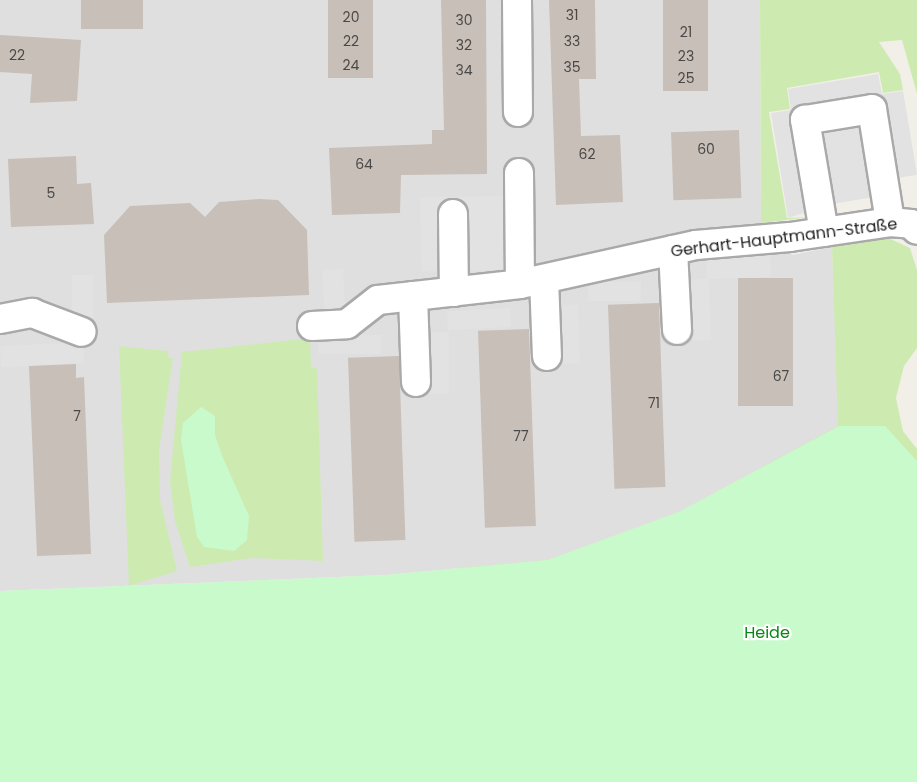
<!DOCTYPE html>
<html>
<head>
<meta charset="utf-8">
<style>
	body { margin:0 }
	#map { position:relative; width:917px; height:782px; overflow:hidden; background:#f2efe9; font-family:Poppins,sans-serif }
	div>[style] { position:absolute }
	.residential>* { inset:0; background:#e0dfdf }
	.grass>* { inset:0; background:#cdebb0 }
	.park>* { inset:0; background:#c8facc }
	.parking>* { inset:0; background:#e2e2e2; transform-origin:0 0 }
	.building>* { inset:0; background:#c7bfb8; transform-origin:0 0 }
	.roads { filter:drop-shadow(2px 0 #a9a9a9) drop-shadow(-2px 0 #a9a9a9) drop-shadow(0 2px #a9a9a9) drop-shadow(0 -2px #a9a9a9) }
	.minor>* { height:28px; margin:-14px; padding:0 14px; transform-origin:14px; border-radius:14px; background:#fff }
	span { translate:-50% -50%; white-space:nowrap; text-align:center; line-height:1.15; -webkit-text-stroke:4.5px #fff; paint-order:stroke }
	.number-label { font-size:14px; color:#4b4948 }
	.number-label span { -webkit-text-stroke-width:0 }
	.street-label { font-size:16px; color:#222 }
	.park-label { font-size:16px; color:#0c8416 }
</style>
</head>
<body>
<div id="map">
	<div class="residential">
		<i style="clip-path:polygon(0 0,760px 0,761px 223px,792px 255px,832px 247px,839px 426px,679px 512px,548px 560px,386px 575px,0 591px)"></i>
	</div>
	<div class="grass">
		<i style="clip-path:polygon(760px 0,917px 0,917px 94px,902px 40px,879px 42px,900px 74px,903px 90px,883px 93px,879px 72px,787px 88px,790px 109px,769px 112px,787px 218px,809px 217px,761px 223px)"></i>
		<i style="clip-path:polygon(886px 237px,910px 248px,917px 270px,917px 348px,904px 366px,896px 398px,903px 431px,917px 449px,917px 488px,343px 692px,457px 568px,548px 560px,679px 512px,838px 426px,832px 247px)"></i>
		<i style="clip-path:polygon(310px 338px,311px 366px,317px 369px,323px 561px,252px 558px,190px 567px,175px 521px,170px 481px,182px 352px)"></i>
		<i style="clip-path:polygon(119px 346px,168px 351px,168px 358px,173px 358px,159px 450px,160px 499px,177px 571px,129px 586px)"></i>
	</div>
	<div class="park">
		<i style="clip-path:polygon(201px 407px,215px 416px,215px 435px,223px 458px,249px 516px,247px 540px,234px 551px,204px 547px,197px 537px,181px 440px,183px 423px)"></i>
		<i style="clip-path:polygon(839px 426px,885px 426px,917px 461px,917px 782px,0 782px,0 591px,386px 575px,548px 560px,679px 512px)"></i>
	</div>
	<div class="parking">
		<i style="clip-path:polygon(878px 74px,882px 94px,903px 91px,917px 175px,896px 178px,874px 197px,832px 204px,788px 218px,771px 113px,791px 110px,788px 89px)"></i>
		<i style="left:508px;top:196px;width:74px;height:88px;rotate:89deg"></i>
		<i style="clip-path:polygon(770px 256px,771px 277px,709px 279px,711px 340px,690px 341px,688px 280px,707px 279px,706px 257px)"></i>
		<i style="left:343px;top:269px;width:43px;height:21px;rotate:87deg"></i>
		<i style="left:72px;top:275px;width:21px;height:43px"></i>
		<i style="left:641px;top:282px;width:19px;height:53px;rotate:90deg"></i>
		<i style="left:578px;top:305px;width:58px;height:21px;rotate:88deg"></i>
		<i style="left:510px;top:308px;width:19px;height:63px;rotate:87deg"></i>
		<i style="left:427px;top:332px;width:22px;height:62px"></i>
		<i style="left:381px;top:335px;width:19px;height:63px;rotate:90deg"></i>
		<i style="left:83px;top:342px;width:21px;height:83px;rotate:87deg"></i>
	</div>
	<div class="building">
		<i style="left:81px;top:0;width:62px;height:29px"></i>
		<i style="left:328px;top:0;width:45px;height:78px"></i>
		<i style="clip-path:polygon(441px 0,486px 0,487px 174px,401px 175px,400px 213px,332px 215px,329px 148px,432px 144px,432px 130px,444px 130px)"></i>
		<i style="clip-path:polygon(549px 0,595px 0,596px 79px,579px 79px,581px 136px,620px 135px,623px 202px,556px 205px)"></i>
		<i style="left:663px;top:0;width:45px;height:91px"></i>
		<i style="clip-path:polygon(0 35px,81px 40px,77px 101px,30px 103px,32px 74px,0 72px)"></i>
		<i style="left:739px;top:130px;width:68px;height:68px;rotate:88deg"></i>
		<i style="clip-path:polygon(76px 156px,77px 184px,91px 183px,94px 224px,11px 227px,8px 159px)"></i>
		<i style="clip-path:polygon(259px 199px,278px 200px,307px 230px,309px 295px,107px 303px,104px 235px,130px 206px,190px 203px,205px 217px,219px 202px)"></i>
		<i style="left:793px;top:278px;width:128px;height:55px;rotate:90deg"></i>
		<i style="left:659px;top:303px;width:184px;height:51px;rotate:88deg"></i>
		<i style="left:529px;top:329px;width:197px;height:51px;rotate:88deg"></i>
		<i style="left:399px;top:356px;width:184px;height:51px;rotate:88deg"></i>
		<i style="clip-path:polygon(76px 364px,76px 378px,84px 377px,91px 554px,37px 556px,29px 366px)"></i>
	</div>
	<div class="roads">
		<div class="minor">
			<i style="left:517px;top:0;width:112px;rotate:89.5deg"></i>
			<i style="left:519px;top:173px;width:111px;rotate:89.5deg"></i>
			<i style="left:453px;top:214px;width:78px;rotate:89.3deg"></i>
			<i style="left:824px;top:232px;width:114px;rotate:-99.6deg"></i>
			<i style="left:805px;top:120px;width:68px;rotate:-9.3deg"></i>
			<i style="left:872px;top:109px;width:114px;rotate:80.9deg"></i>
			<i style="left:673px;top:250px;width:80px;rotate:87.1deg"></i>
			<i style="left:544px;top:279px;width:77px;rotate:87.8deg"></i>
			<i style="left:413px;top:296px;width:86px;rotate:88deg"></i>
			<i style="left:0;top:319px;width:33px;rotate:-11deg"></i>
			<i style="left:32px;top:313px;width:53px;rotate:20.8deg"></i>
			<i style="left:312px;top:326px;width:35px;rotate:-3deg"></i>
			<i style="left:347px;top:324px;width:39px;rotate:-38deg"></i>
			<i style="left:378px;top:300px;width:143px;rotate:-6.4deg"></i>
			<i style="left:520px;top:284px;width:180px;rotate:-12.5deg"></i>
			<i style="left:696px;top:245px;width:94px;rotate:-4.9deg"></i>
			<i style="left:790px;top:237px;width:101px;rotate:-8.5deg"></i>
			<i style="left:890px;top:222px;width:21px;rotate:5deg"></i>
			<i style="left:911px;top:224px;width:8px;rotate:45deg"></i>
		</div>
	</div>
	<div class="number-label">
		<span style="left:572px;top:15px">31</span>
		<span style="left:351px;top:17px">20</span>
		<span style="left:464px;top:20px">30</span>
		<span style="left:686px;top:32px">21</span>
		<span style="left:351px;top:41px">22</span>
		<span style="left:572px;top:41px">33</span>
		<span style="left:464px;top:45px">32</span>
		<span style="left:17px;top:55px">22</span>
		<span style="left:686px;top:56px">23</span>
		<span style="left:351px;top:65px">24</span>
		<span style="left:572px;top:67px">35</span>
		<span style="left:464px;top:70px">34</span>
		<span style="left:686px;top:78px">25</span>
		<span style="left:706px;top:149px">60</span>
		<span style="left:587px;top:154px">62</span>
		<span style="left:364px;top:164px">64</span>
		<span style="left:51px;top:193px">5</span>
		<span style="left:781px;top:376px">67</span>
		<span style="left:654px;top:403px">71</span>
		<span style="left:77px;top:416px">7</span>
		<span style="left:521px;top:436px">77</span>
	</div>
	<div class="street-label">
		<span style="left:784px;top:238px;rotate:-7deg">Gerhart-Hauptmann-Straße</span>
	</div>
	<div class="park-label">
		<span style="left:767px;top:633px">Heide</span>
	</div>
</div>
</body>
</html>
